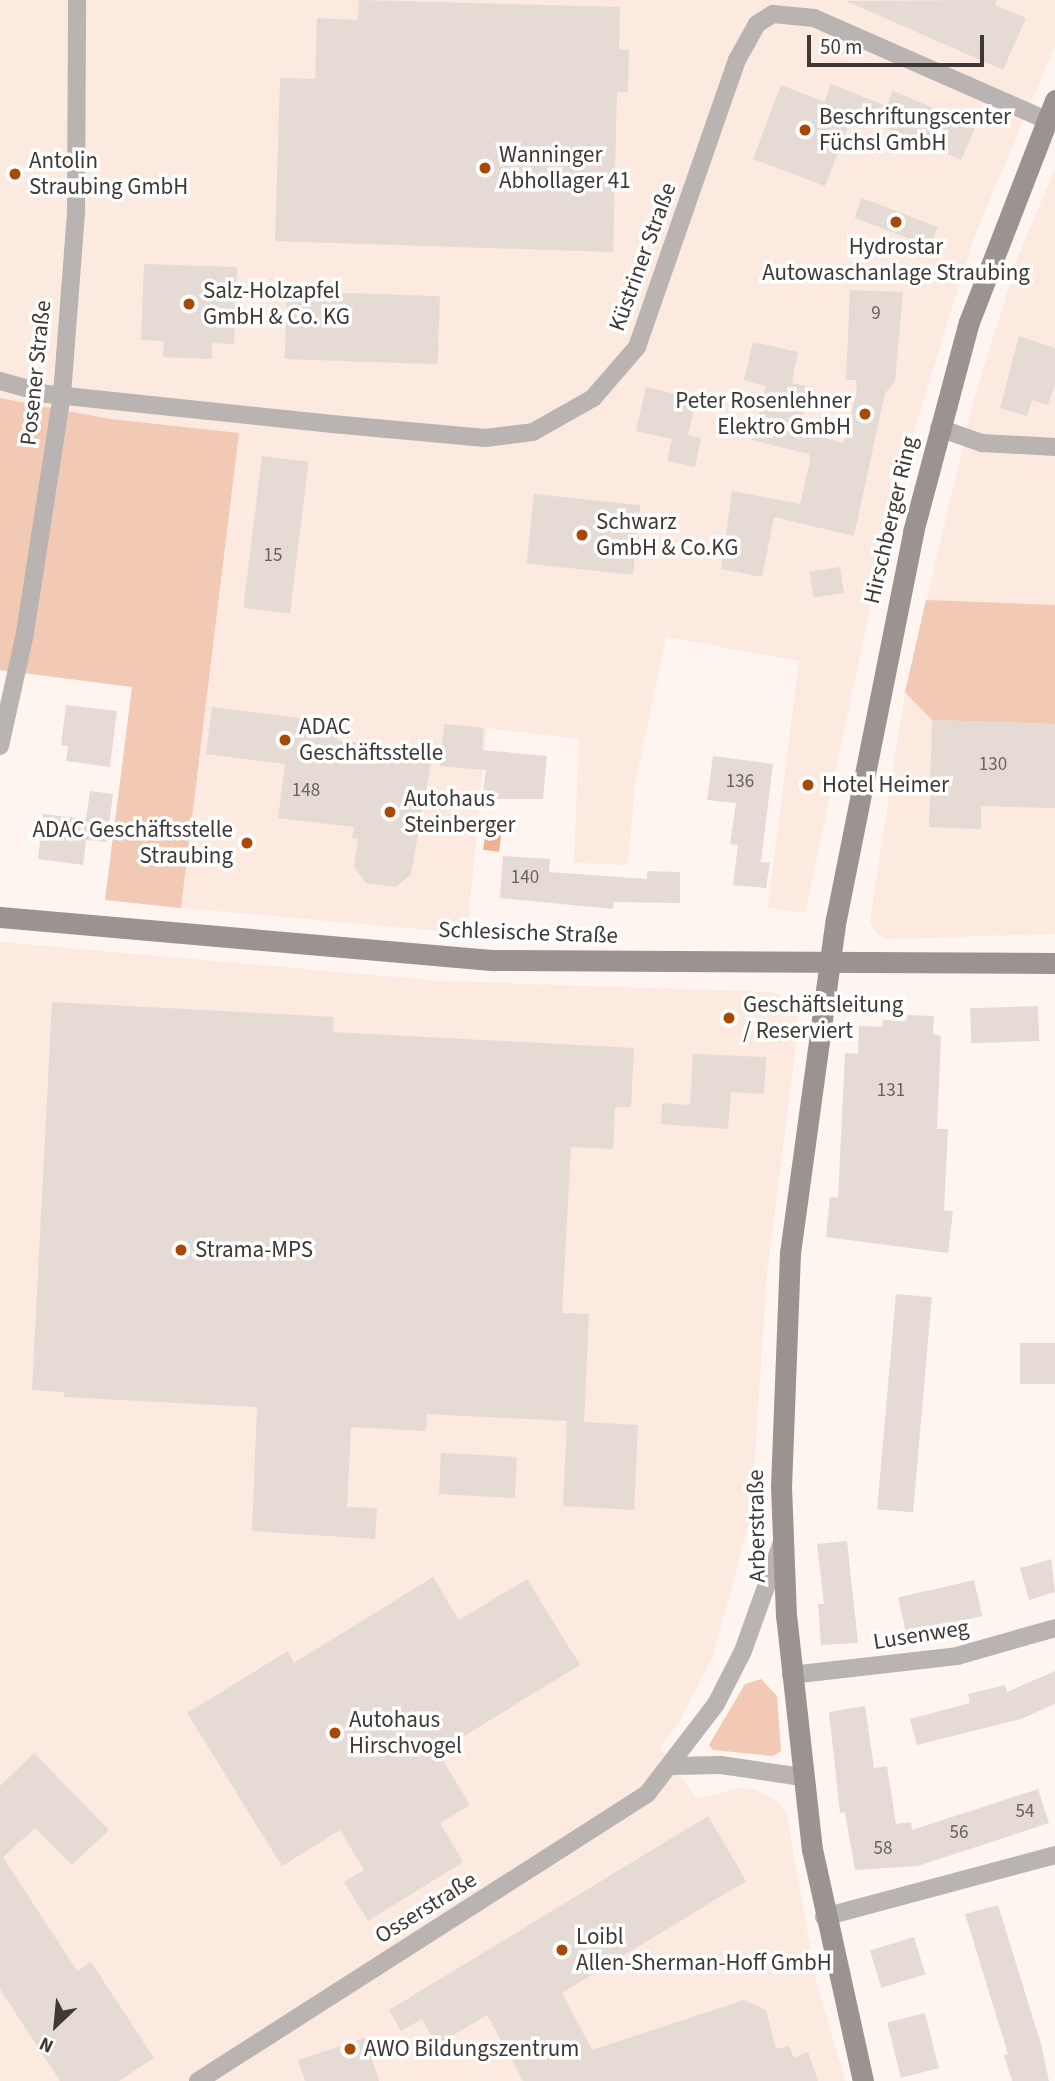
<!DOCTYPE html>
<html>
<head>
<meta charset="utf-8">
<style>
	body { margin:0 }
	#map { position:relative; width:1055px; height:2081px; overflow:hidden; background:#fef5f0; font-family:"Source Sans 3",sans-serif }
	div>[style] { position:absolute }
	.built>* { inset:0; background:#fce9df }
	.green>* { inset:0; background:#f1c9b5 }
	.water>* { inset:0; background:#efb193; transform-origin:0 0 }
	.building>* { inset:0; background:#e6dad5; transform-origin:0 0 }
	.street>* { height:18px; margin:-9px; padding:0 9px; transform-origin:9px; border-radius:9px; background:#b9b3b1 }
	.secondary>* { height:21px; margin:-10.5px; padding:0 10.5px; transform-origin:10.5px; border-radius:10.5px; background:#9a938f }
	.dots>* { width:19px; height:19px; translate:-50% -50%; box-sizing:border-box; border:4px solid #fff; border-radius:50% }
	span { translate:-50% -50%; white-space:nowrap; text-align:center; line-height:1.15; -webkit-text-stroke:7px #fff; paint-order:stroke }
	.number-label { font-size:19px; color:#68615e }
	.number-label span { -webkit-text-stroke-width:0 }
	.poi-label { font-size:23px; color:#3e3937 }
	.left { translate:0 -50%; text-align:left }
	.right { translate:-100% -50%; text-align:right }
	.street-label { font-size:23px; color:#3e3937 }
	.north { position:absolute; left:21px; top:1990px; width:70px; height:70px; -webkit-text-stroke:5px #fff; paint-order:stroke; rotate:206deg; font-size:19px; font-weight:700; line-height:28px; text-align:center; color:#3e3937 }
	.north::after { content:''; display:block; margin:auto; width:24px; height:32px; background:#3e3937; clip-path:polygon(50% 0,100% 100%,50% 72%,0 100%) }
	.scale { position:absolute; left:807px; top:35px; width:177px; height:32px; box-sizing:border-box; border:4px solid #3e3937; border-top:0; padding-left:9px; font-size:21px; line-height:24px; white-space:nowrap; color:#3e3937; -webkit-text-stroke:5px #fff; paint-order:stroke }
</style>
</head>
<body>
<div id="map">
	<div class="built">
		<i style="clip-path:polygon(0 0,1055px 0,1055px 46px,974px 237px,895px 493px,805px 913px,768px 907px,799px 661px,666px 637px,635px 785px,628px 865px,574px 863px,579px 739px,487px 728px,467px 933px,181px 908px,239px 434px,110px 419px,0 398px)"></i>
		<i style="clip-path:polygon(1055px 169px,1055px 934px,888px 939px,875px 932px,870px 920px,905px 692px,974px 399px,1019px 254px)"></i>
		<i style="clip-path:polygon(0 942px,439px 981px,772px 992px,792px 1003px,797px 1014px,796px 1046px,767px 1272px,751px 1516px,713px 1656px,680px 1721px,660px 1747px,696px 1799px,740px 1788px,756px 1790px,778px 1802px,787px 1816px,816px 1980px,845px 2081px,0 2081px)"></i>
	</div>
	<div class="green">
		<i style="clip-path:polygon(0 398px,110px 419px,239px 433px,181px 908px,105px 900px,132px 687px,0 670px)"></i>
		<i style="clip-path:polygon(926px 600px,1055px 605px,1055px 724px,932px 720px,905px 692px)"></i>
		<i style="clip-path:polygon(761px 1679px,777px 1696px,781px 1751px,773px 1756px,713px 1750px,709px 1745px,745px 1684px)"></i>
	</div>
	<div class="water">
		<i style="left:487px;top:819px;width:16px;height:31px;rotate:7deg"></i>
	</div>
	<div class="building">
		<i style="clip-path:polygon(359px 0,620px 7px,619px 49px,629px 50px,628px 92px,617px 92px,613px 252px,275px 241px,280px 78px,315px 79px,317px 18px,358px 20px)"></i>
		<i style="clip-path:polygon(997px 0,995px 5px,1026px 18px,1003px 70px,846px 1px)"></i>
		<i style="clip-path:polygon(831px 84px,886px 106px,893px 91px,976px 126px,961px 160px,853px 114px,825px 186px,753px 159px,781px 85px,824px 102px)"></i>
		<i style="left:862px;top:198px;width:81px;height:21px;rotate:21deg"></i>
		<i style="clip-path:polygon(144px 264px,237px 267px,234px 344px,212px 343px,212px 359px,163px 357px,164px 341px,141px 340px)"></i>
		<i style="clip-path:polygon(850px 290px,903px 292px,895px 382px,885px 393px,854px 536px,774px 517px,762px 577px,721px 569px,732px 491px,800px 504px,810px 462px,809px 454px,752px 440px,766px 386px,744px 380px,753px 342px,798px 352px,792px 383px,810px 387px,799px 431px,843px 443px,857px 391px,856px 380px,846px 380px)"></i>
		<i style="left:287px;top:291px;width:153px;height:68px;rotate:2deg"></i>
		<i style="clip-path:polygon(1019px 336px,1055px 348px,1055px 384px,1048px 405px,1032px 400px,1027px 416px,1000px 408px)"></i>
		<i style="clip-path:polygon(646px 387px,696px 399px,688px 435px,701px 438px,695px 467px,667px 461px,672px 439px,636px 431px)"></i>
		<i style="left:262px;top:456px;width:47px;height:153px;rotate:7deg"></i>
		<i style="left:534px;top:494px;width:107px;height:70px;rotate:6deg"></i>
		<i style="left:840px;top:567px;width:26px;height:31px;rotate:81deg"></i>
		<i style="clip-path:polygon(66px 705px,117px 711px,110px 767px,66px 761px,68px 746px,61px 745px)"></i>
		<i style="clip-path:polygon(212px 707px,339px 723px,337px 740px,433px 752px,411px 874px,396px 887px,366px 883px,354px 867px,358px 839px,352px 838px,354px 827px,278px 818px,285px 764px,206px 754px)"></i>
		<i style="clip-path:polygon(932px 720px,1055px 724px,1055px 808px,981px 806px,981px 829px,929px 827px)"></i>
		<i style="clip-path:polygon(444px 724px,484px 728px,482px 750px,547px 756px,543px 799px,482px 799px,486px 770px,440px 766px)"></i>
		<i style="clip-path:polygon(713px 756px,773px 764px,761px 862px,770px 863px,766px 888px,733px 885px,738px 845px,730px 844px,736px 803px,707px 800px)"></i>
		<i style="clip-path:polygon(90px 791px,113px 794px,107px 842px,86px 840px,83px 865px,38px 859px,43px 814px,86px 819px)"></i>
		<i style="clip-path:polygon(503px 856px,550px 859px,549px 872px,647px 879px,647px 871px,680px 872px,680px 903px,614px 902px,613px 909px,500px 898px)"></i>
		<i style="clip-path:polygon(52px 1002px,334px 1017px,333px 1032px,634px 1048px,631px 1107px,615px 1107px,613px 1149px,571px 1147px,562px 1313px,589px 1314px,584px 1422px,638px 1425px,634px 1510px,563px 1506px,567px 1421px,427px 1414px,426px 1431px,351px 1427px,347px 1507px,377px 1508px,375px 1539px,252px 1531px,257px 1407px,64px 1397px,64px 1392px,32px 1390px)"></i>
		<i style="left:1038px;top:1006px;width:35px;height:68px;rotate:88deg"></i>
		<i style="clip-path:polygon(907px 1015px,934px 1016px,933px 1034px,941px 1036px,937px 1129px,948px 1129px,944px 1210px,953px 1211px,948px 1253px,826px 1237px,830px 1197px,838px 1198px,845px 1053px,858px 1054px,859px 1026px,882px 1027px,883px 1020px,906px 1021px)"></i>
		<i style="clip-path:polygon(693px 1054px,766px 1057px,764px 1094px,731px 1092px,728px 1129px,661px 1124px,662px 1103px,690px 1105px)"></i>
		<i style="left:896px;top:1294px;width:36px;height:216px;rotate:5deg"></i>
		<i style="left:1055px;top:1343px;width:41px;height:35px;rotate:90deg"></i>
		<i style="left:441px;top:1453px;width:76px;height:41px;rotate:3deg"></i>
		<i style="clip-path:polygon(847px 1541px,858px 1643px,821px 1645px,818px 1604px,824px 1604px,817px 1544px)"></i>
		<i style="clip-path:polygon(1051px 1559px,1055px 1592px,1029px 1600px,1020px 1568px)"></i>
		<i style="clip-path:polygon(433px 1577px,459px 1620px,527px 1579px,580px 1665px,438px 1752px,470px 1805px,440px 1823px,463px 1862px,368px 1921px,344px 1882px,364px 1870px,340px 1830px,282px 1866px,187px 1713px,288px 1651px,294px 1663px)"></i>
		<i style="left:974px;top:1580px;width:37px;height:78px;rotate:77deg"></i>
		<i style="clip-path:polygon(1055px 1671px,1055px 1704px,1021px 1719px,917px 1745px,910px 1719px,970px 1703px,968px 1694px,1005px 1685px,1007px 1692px)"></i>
		<i style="clip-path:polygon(865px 1706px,874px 1768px,887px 1766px,896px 1824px,911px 1822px,912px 1830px,1038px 1789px,1049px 1823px,918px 1866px,855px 1870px,845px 1812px,840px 1813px,829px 1712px)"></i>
		<i style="clip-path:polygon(34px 1753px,109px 1830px,72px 1865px,35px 1828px,3px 1857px,77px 1971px,91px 1962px,154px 2058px,119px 2081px,60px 2081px,0 1989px,0 1786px)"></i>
		<i style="clip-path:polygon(708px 1816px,746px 1881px,562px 1993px,592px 2050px,744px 2000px,766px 2010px,776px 2049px,789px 2046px,794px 2058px,808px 2052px,818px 2081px,523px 2081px,487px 2015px,437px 2045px,422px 2019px,401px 2031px,389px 2010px)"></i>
		<i style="clip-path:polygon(998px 1905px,1041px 2044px,1049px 2081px,1012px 2081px,1004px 2055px,1008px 2054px,965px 1914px)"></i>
		<i style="left:914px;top:1937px;width:39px;height:46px;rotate:73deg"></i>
		<i style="left:925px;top:2013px;width:57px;height:39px;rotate:76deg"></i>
		<i style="clip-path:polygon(365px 2038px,379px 2081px,305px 2081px,298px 2060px)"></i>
	</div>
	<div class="street">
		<i style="left:0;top:381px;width:49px;rotate:15.5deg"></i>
		<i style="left:47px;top:394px;width:287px;rotate:6deg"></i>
		<i style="left:332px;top:424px;width:154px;rotate:5.2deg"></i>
		<i style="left:485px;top:438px;width:48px;rotate:-7.1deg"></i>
		<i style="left:533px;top:432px;width:69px;rotate:-29.5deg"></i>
		<i style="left:593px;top:398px;width:67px;rotate:-49.2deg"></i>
		<i style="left:637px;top:347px;width:304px;rotate:-70.8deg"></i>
		<i style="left:737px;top:60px;width:41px;rotate:-60.9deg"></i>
		<i style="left:757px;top:24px;width:19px;rotate:-32deg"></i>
		<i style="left:773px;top:14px;width:41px;rotate:5.6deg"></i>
		<i style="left:814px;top:18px;width:253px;rotate:23.7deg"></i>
		<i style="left:939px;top:428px;width:46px;rotate:19.2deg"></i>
		<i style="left:982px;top:443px;width:73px;rotate:3.1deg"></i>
		<i style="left:0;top:746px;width:116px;rotate:-77.5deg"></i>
		<i style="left:25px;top:633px;width:241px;rotate:-81.2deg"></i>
		<i style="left:62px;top:395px;width:185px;rotate:-85.6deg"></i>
		<i style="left:76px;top:211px;width:211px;rotate:-89.7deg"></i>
		<i style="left:791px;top:1675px;width:167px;rotate:-6.5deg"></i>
		<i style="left:957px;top:1656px;width:102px;rotate:-15.9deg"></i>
		<i style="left:673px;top:1766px;width:48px;rotate:-1.2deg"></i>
		<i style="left:721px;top:1765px;width:82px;rotate:8.4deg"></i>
		<i style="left:824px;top:1917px;width:239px;rotate:-15deg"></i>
		<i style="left:198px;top:2081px;width:533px;rotate:-32.59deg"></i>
		<i style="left:647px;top:1794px;width:113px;rotate:-52.5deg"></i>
		<i style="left:716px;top:1704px;width:59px;rotate:-63deg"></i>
		<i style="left:743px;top:1651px;width:113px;rotate:-70.3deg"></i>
	</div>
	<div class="secondary">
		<i style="left:0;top:917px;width:496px;rotate:5deg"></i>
		<i style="left:494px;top:960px;width:561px;rotate:0.31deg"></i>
		<i style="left:863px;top:2081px;width:237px;rotate:-102.4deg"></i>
		<i style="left:812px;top:1850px;width:235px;rotate:-96.3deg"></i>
		<i style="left:786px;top:1616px;width:129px;rotate:-92.2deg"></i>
		<i style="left:781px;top:1487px;width:234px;rotate:-87.8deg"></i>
		<i style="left:790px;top:1253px;width:337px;rotate:-82.2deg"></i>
		<i style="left:836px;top:919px;width:395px;rotate:-78.7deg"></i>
		<i style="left:913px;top:532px;width:217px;rotate:-75.1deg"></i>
		<i style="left:969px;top:322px;width:238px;rotate:-68.8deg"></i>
	</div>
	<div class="dots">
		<i style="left:805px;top:130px;background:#a94801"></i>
		<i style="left:485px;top:168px;background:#a94801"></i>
		<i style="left:15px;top:174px;background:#a94801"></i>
		<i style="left:896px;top:222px;background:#a94801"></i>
		<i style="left:189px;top:304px;background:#a94801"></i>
		<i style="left:865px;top:414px;background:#a94801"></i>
		<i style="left:582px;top:535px;background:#a94801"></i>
		<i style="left:285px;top:740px;background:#a94801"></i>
		<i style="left:808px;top:785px;background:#a94801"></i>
		<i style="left:390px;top:812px;background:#a94801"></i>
		<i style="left:247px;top:843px;background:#a94801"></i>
		<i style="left:729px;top:1018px;background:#a94801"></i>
		<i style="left:181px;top:1250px;background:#a94801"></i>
		<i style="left:335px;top:1733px;background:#a94801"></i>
		<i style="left:562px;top:1950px;background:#a94801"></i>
		<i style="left:350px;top:2049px;background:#a94801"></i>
	</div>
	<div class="number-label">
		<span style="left:876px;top:314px">9</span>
		<span style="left:273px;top:556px">15</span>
		<span style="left:993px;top:765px">130</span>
		<span style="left:740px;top:782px">136</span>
		<span style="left:306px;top:791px">148</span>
		<span style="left:525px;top:878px">140</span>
		<span style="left:891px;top:1091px">131</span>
		<span style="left:1025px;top:1812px">54</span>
		<span style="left:959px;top:1833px">56</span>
		<span style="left:883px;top:1849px">58</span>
	</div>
	<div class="poi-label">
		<span class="left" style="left:819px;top:130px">Beschriftungscenter<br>Füchsl GmbH</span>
		<span class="left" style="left:499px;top:168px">Wanninger<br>Abhollager 41</span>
		<span class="left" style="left:29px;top:174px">Antolin<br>Straubing GmbH</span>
		<span style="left:896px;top:260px">Hydrostar<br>Autowaschanlage Straubing</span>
		<span class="left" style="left:203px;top:304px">Salz-Holzapfel<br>GmbH &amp; Co. KG</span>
		<span class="right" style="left:851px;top:414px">Peter Rosenlehner<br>Elektro GmbH</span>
		<span class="left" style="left:596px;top:535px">Schwarz<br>GmbH &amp; Co.KG</span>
		<span class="left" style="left:299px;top:740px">ADAC<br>Geschäftsstelle</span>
		<span class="left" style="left:822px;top:785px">Hotel Heimer</span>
		<span class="left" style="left:404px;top:812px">Autohaus<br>Steinberger</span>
		<span class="right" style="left:233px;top:843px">ADAC Geschäftsstelle<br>Straubing</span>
		<span class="left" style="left:743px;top:1018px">Geschäftsleitung<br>/ Reserviert</span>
		<span class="left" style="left:195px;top:1250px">Strama-MPS</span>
		<span class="left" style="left:349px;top:1733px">Autohaus<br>Hirschvogel</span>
		<span class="left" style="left:576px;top:1950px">Loibl<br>Allen-Sherman-Hoff GmbH</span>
		<span class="left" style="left:364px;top:2049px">AWO Bildungszentrum</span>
	</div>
	<div class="street-label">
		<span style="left:643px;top:257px;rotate:-70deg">Küstriner Straße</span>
		<span style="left:36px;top:373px;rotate:-84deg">Posener Straße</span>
		<span style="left:891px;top:520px;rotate:-77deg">Hirschberger Ring</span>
		<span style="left:528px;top:933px;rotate:2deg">Schlesische Straße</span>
		<span style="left:757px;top:1526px;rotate:-91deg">Arberstraße</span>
		<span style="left:921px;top:1635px;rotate:-9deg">Lusenweg</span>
		<span style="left:426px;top:1908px;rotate:-32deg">Osserstraße</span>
	</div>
	<div class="north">N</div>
	<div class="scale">50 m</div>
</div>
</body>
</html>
